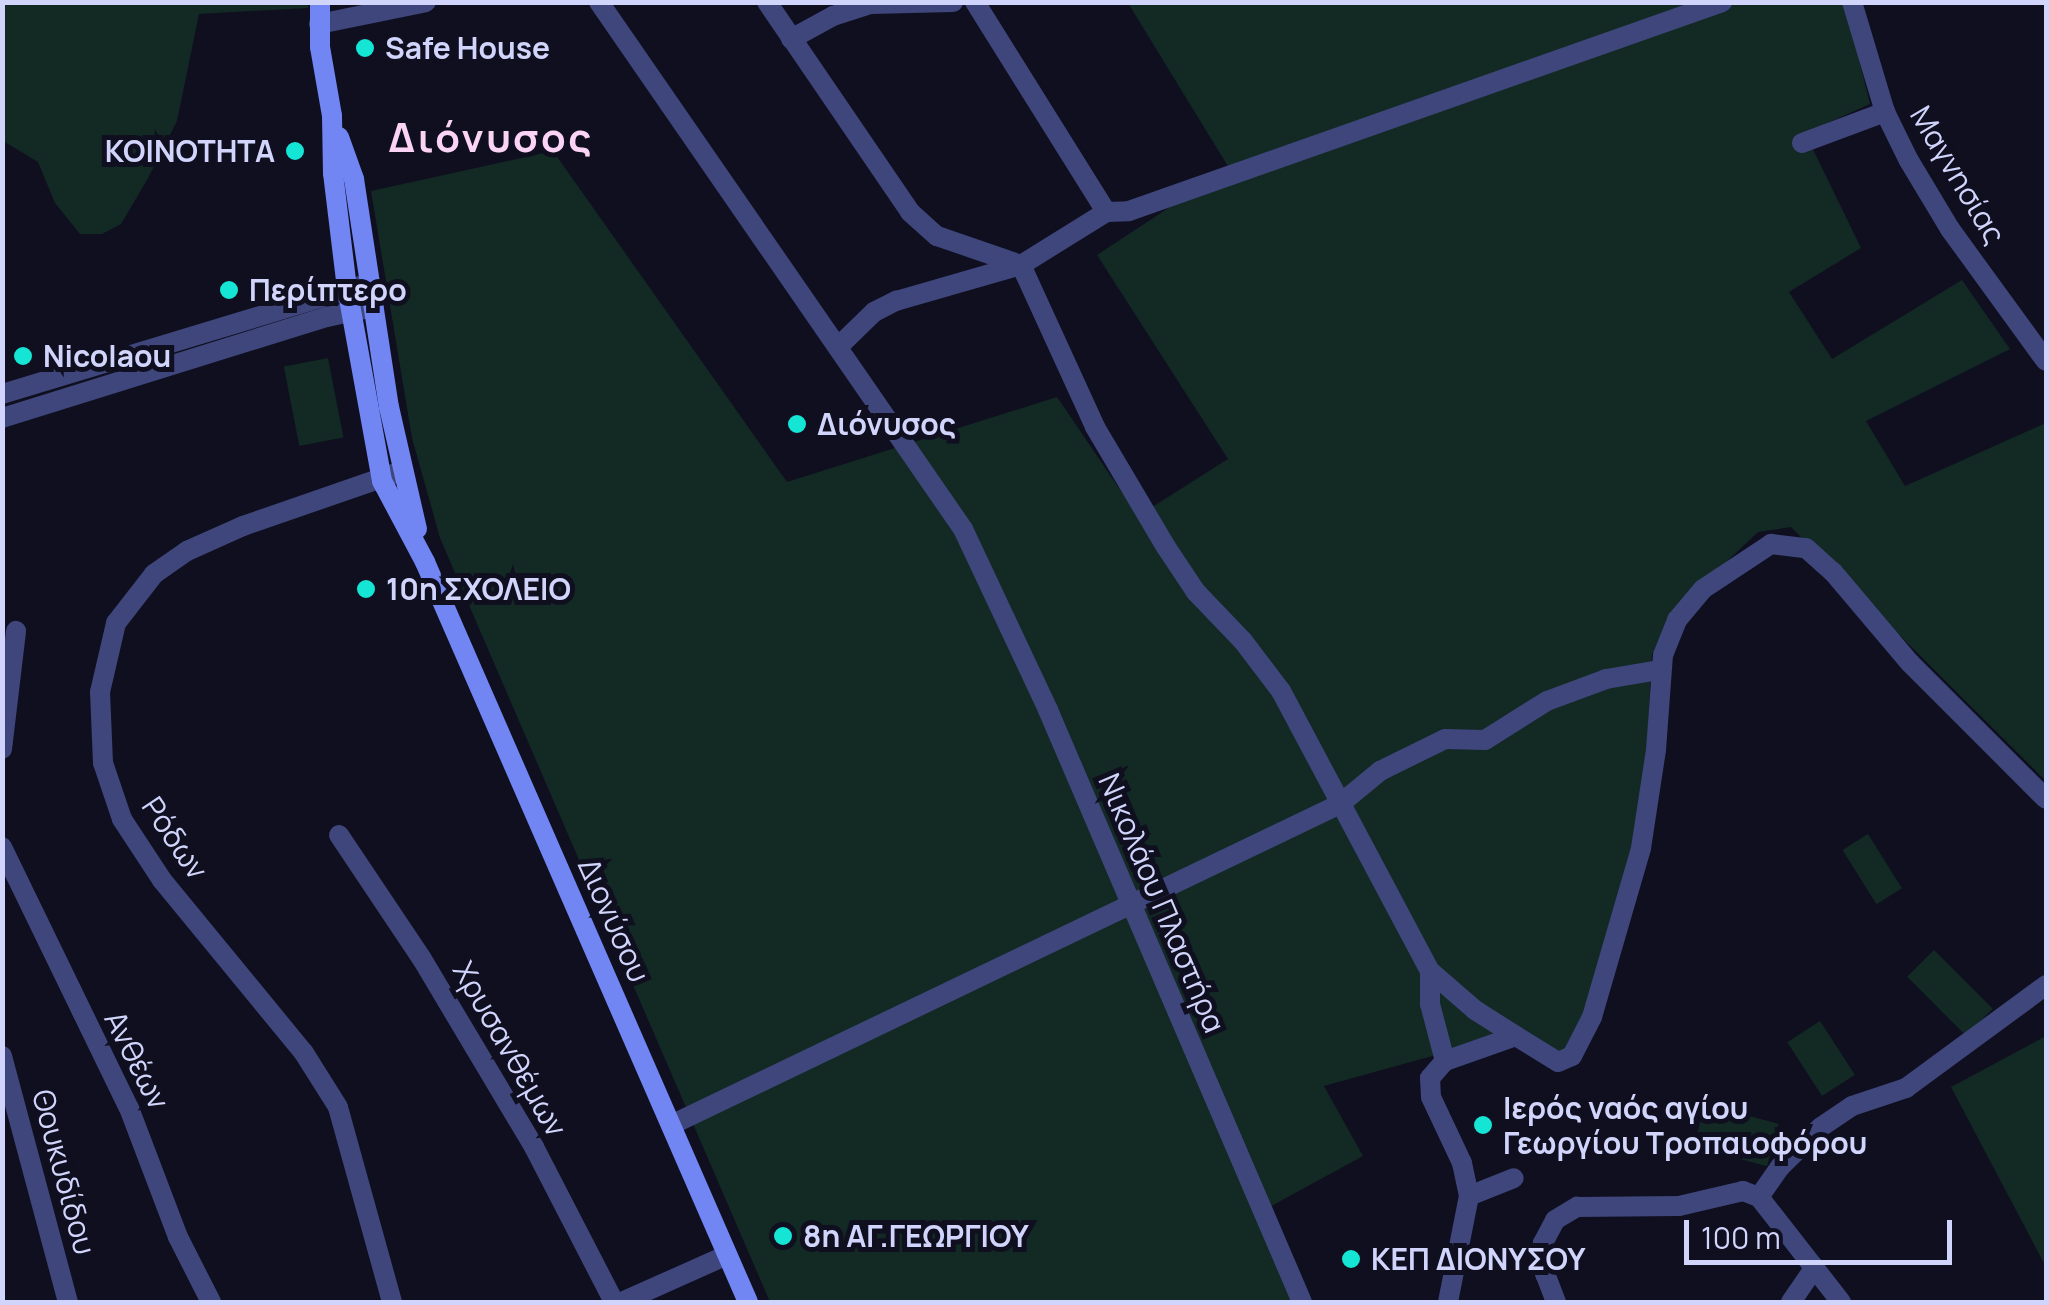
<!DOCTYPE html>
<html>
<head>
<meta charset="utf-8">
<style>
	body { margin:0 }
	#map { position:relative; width:2049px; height:1305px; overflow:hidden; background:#0f0f20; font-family:Manrope,sans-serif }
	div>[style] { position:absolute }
	.green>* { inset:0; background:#122924; transform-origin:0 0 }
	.minor>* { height:20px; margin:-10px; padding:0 10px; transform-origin:10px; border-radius:10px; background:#3e467b }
	.tertiary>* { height:20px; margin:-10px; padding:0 10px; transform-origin:10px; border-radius:10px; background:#3e467b }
	.secondary>* { height:20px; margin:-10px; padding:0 10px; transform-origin:10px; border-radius:10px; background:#7185f3 }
	.dots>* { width:28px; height:28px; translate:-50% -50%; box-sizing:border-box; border:5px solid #0f0f20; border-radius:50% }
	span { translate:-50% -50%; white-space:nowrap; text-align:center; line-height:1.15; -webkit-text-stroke:10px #0f0f20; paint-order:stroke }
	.poi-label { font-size:30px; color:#d1d4fb; font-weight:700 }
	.left { translate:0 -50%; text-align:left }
	.right { translate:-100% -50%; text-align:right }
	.street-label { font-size:30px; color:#d1d4fb }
	.district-label { font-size:40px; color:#fbd3f4; font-weight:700; letter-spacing:2.5px }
	.frame { position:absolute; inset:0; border:5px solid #d1d4fb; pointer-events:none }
	.scale { position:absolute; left:1684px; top:1220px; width:268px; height:45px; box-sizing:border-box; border:5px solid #d1d4fb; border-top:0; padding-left:12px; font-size:30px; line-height:35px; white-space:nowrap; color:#d1d4fb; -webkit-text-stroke:8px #0f0f20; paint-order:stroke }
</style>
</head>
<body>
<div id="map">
	<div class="green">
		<i style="clip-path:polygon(2px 3px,308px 2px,308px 8px,199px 14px,177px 121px,147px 180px,121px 224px,102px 234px,80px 234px,55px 203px,38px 162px,3px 141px)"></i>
		<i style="clip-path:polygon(1066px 3px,1845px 3px,1870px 104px,1805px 133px,1861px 248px,1789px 292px,1832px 359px,1962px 280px,2010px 349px,1866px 421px,1905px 486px,2046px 423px,2046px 781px,1791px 527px,1758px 532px,1672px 613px,1652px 654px,1644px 802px,1576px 1040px,1561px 1058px,1519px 1032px,1324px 1086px,1363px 1156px,1255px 1215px,1292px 1302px,770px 1302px,440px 538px,412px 438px,371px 191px,553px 151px,787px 482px,1057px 397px,1138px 516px,1228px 459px,1097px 255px,1229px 168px,1128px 3px)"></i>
		<i style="left:328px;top:358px;width:81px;height:45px;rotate:79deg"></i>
		<i style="left:1868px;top:834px;width:64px;height:30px;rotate:58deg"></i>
		<i style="left:1934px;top:950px;width:83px;height:38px;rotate:45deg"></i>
		<i style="left:1820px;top:1021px;width:64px;height:39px;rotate:57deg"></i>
		<i style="clip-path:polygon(2046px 1036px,2046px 1267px,1951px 1087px)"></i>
		<i style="left:1705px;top:1104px;width:76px;height:44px;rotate:15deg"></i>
	</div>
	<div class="minor">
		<i style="left:599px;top:2px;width:640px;rotate:55.37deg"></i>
		<i style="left:963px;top:529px;width:200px;rotate:64.8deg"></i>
		<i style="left:1048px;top:710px;width:644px;rotate:66.78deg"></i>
		<i style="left:767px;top:2px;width:254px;rotate:55.7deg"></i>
		<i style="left:910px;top:212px;width:36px;rotate:42deg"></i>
		<i style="left:937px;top:236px;width:89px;rotate:19deg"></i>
		<i style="left:1021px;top:265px;width:178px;rotate:65.4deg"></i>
		<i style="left:1095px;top:427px;width:139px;rotate:59.4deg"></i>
		<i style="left:1166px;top:547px;width:54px;rotate:56.3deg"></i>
		<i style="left:1196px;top:592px;width:68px;rotate:46.2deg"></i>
		<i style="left:1243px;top:641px;width:63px;rotate:52.8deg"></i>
		<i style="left:1281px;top:691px;width:317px;rotate:62deg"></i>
		<i style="left:1430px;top:971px;width:33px;rotate:90deg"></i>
		<i style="left:1430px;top:1004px;width:59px;rotate:75.3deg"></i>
		<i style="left:975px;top:2px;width:248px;rotate:58deg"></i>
		<i style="left:319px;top:24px;width:109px;rotate:-11.6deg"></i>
		<i style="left:791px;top:39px;width:48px;rotate:-28.7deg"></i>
		<i style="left:833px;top:16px;width:40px;rotate:-18deg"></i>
		<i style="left:871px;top:4px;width:82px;rotate:-1.4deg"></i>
		<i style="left:1802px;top:143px;width:89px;rotate:-20.5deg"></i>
		<i style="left:839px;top:346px;width:49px;rotate:-44.2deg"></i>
		<i style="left:874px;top:312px;width:25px;rotate:-27deg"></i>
		<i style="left:896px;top:301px;width:130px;rotate:-16.1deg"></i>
		<i style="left:1021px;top:265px;width:100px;rotate:-31.9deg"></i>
		<i style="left:1106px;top:212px;width:23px;rotate:-2deg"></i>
		<i style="left:1129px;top:211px;width:629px;rotate:-19.41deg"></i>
		<i style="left:2px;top:749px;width:119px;rotate:-83.2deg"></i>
		<i style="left:339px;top:835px;width:149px;rotate:56.2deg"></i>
		<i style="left:422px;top:959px;width:219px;rotate:59.2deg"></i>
		<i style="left:534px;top:1147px;width:174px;rotate:62.7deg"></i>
		<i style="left:2px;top:847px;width:290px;rotate:64.1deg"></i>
		<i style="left:129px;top:1108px;width:138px;rotate:69.2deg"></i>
		<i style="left:178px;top:1237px;width:73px;rotate:63.1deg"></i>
		<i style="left:1430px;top:971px;width:60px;rotate:40.9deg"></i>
		<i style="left:1475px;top:1010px;width:49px;rotate:32.4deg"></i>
		<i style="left:2px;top:1056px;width:255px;rotate:75deg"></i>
		<i style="left:671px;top:1125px;width:742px;rotate:-25.63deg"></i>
		<i style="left:1340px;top:804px;width:52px;rotate:-39.5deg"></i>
		<i style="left:1380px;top:771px;width:72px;rotate:-26.2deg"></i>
		<i style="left:1445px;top:739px;width:40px;rotate:1.4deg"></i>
		<i style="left:1485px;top:740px;width:73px;rotate:-32.2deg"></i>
		<i style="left:1547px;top:701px;width:63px;rotate:-20.4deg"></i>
		<i style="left:1606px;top:679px;width:54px;rotate:-9.6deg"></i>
		<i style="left:1469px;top:1196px;width:48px;rotate:-21.8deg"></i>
		<i style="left:1759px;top:1197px;width:37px;rotate:-55deg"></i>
		<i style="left:1780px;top:1167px;width:57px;rotate:-44.3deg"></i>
		<i style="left:1821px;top:1127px;width:37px;rotate:-34deg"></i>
		<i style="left:1852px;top:1106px;width:57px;rotate:-18.4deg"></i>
		<i style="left:1906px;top:1088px;width:174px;rotate:-36.3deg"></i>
		<i style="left:392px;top:1302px;width:202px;rotate:-105.5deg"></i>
		<i style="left:338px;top:1107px;width:64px;rotate:-122.2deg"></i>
		<i style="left:304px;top:1053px;width:224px;rotate:-129.4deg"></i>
		<i style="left:162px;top:880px;width:73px;rotate:-123.3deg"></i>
		<i style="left:122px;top:819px;width:59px;rotate:-108.7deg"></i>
		<i style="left:103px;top:763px;width:71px;rotate:-92.4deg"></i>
		<i style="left:100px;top:692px;width:71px;rotate:-76.9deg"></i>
		<i style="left:116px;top:623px;width:62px;rotate:-52.2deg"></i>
		<i style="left:154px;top:574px;width:40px;rotate:-34.9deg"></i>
		<i style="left:187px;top:551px;width:61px;rotate:-24.1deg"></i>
		<i style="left:243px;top:526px;width:168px;rotate:-19.1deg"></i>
		<i style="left:622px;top:1302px;width:115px;rotate:-24.1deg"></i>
		<i style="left:1448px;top:1302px;width:108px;rotate:-78.8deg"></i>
		<i style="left:1469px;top:1196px;width:34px;rotate:-102deg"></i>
		<i style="left:1462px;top:1163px;width:73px;rotate:-115.2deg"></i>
		<i style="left:1431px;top:1097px;width:19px;rotate:-93deg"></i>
		<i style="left:1430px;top:1078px;width:23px;rotate:-49deg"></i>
		<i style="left:1445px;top:1061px;width:75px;rotate:-19.4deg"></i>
		<i style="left:1516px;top:1036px;width:49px;rotate:31.8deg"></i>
		<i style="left:1558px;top:1062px;width:15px;rotate:-23deg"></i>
		<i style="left:1572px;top:1056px;width:44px;rotate:-62.9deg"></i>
		<i style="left:1592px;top:1017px;width:176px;rotate:-73.8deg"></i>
		<i style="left:1641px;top:848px;width:99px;rotate:-81.3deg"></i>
		<i style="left:1656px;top:750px;width:95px;rotate:-85.8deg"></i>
		<i style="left:1663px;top:655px;width:38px;rotate:-68deg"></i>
		<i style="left:1677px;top:620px;width:40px;rotate:-50deg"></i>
		<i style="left:1703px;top:589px;width:82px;rotate:-33.5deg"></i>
		<i style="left:1771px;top:544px;width:35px;rotate:7deg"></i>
		<i style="left:1806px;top:548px;width:36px;rotate:42deg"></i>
		<i style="left:1833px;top:572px;width:119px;rotate:49.8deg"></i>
		<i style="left:1910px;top:663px;width:192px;rotate:45deg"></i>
		<i style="left:1556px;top:1302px;width:30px;rotate:-111deg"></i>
		<i style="left:1545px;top:1274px;width:31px;rotate:-94deg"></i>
		<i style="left:1543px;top:1243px;width:26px;rotate:-62deg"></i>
		<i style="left:1555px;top:1220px;width:26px;rotate:-31deg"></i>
		<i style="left:1577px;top:1207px;width:102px;rotate:-0.6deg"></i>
		<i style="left:1679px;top:1206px;width:66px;rotate:-13.2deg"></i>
		<i style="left:1743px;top:1191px;width:17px;rotate:21deg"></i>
		<i style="left:1759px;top:1197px;width:133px;rotate:52deg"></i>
		<i style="left:1791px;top:1302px;width:42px;rotate:-55.6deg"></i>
	</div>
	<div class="tertiary">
		<i style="left:1852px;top:2px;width:115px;rotate:73.3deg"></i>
		<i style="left:1885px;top:112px;width:52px;rotate:63.9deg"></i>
		<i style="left:1908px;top:159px;width:82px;rotate:59deg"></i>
		<i style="left:1950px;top:229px;width:163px;rotate:54deg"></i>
		<i style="left:2px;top:394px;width:378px;rotate:-16.8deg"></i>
		<i style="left:2px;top:418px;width:340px;rotate:-17.3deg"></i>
		<i style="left:327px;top:317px;width:48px;rotate:-12deg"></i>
	</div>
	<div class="secondary">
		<i style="left:320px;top:2px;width:45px;rotate:90deg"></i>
		<i style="left:320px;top:47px;width:70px;rotate:80.1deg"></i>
		<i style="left:332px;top:116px;width:57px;rotate:89deg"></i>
		<i style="left:333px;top:173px;width:116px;rotate:83.1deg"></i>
		<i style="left:347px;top:288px;width:196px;rotate:79.7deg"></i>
		<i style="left:382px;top:481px;width:92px;rotate:62deg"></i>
		<i style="left:425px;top:562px;width:807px;rotate:66.42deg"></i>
		<i style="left:339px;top:137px;width:45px;rotate:70.3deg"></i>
		<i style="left:354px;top:179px;width:231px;rotate:81.3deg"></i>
		<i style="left:389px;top:407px;width:125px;rotate:77.1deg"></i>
	</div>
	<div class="dots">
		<i style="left:365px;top:48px;background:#14e5d4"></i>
		<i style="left:295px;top:151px;background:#14e5d4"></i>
		<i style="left:229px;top:290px;background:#14e5d4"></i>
		<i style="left:23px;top:356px;background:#14e5d4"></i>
		<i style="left:797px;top:424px;background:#14e5d4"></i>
		<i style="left:366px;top:589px;background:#14e5d4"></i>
		<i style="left:1483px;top:1125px;background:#14e5d4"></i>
		<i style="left:783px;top:1236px;background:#14e5d4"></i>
		<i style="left:1351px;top:1259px;background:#14e5d4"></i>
	</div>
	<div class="poi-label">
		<span class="left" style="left:385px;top:48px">Safe House</span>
		<span class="right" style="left:275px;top:151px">ΚΟΙΝΟΤΗΤΑ</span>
		<span class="left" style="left:249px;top:290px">Περίπτερο</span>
		<span class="left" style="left:43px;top:356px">Nicolaou</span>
		<span class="left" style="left:817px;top:424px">Διόνυσος</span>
		<span class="left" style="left:386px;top:589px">10η ΣΧΟΛΕΙΟ</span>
		<span class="left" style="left:1503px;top:1125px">Ιερός ναός αγίου<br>Γεωργίου Τροπαιοφόρου</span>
		<span class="left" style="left:803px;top:1236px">8η ΑΓ.ΓΕΩΡΓΙΟΥ</span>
		<span class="left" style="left:1371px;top:1259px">ΚΕΠ ΔΙΟΝΥΣΟΥ</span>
	</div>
	<div class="street-label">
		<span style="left:1958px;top:175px;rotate:59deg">Μαγνησίας</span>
		<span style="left:175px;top:838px;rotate:56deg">Ρόδων</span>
		<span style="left:1162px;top:903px;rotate:67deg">Νικολάου Πλαστήρα</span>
		<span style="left:614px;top:920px;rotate:66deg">Διονύσου</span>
		<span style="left:510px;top:1049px;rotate:60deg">Χρυσανθέμων</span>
		<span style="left:137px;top:1060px;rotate:63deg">Ανθέων</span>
		<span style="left:64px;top:1172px;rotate:75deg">Θουκυδίδου</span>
	</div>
	<div class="district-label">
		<span style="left:491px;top:137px">Διόνυσος</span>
	</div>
	<div class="frame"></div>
	<div class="scale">100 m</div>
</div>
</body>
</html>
